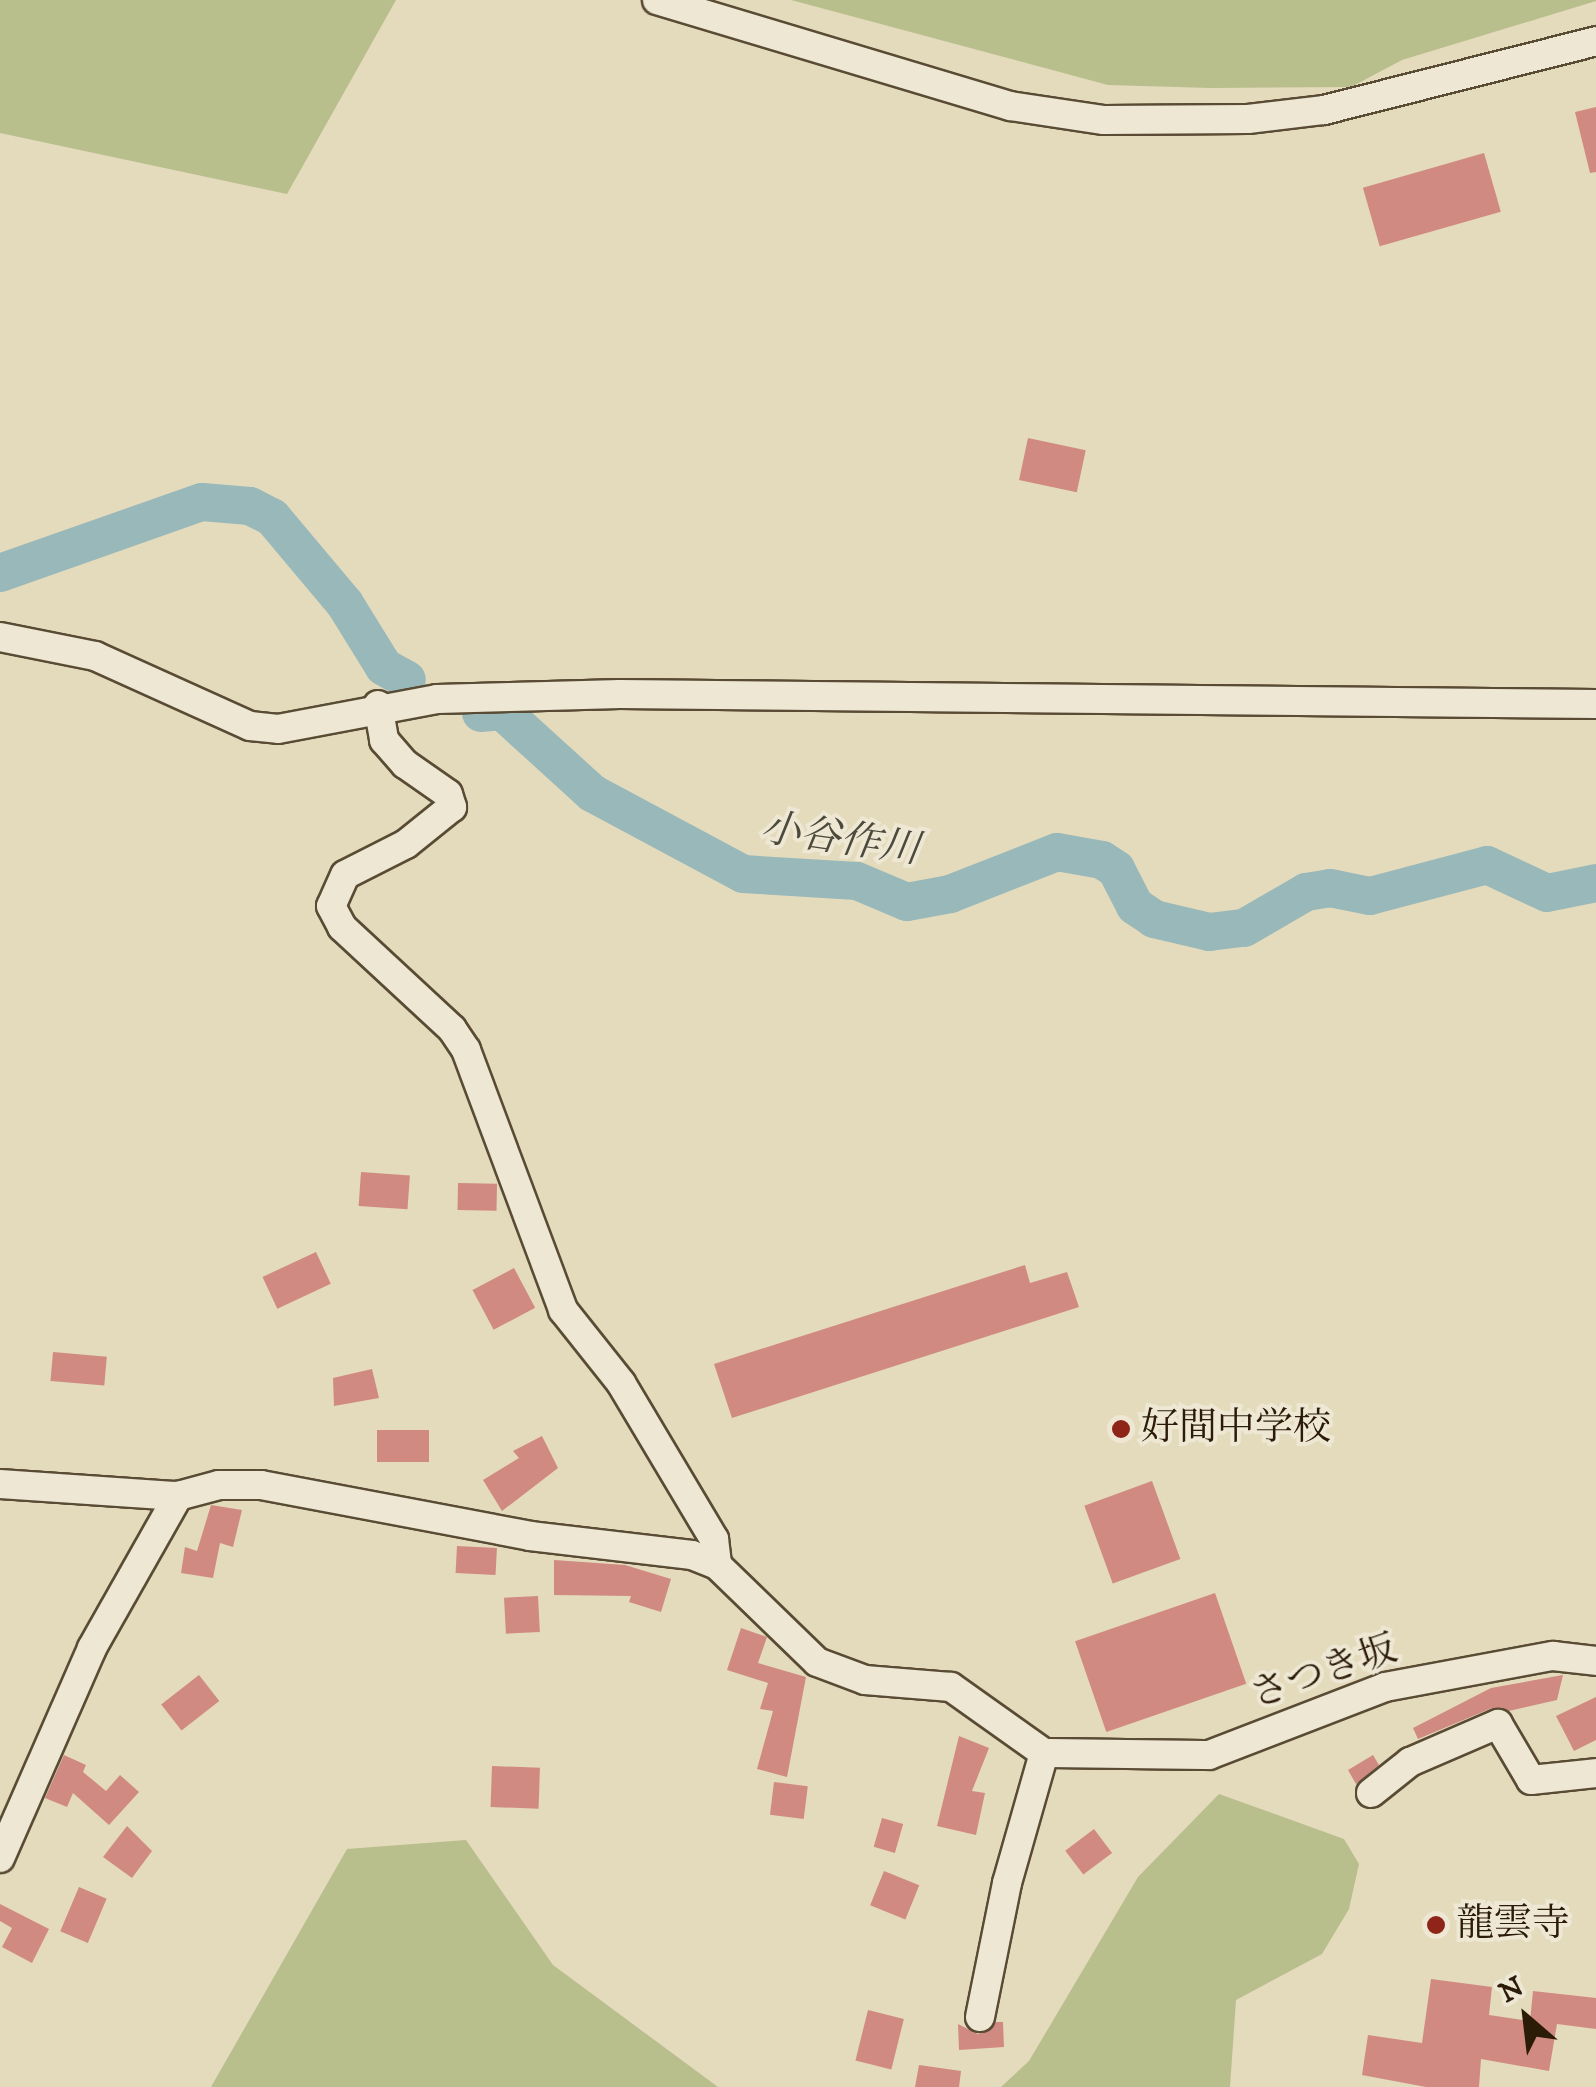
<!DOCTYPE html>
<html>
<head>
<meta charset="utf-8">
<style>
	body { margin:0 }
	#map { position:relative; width:1596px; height:2087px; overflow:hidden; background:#e4dabc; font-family:"IM FELL DW Pica","Noto Serif JP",serif }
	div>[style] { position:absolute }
	.green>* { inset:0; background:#b9be8d }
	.river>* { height:38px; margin:-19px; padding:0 19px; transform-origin:19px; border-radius:19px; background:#98b8ba }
	.building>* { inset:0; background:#d08a82; transform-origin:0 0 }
	.roads { filter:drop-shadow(2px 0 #594b34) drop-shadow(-2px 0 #594b34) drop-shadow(0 2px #594b34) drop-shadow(0 -2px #594b34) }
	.minor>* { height:28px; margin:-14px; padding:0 14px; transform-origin:14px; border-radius:14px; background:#ede7d3 }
	.dots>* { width:28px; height:28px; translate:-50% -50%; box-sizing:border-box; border:5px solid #ede7d3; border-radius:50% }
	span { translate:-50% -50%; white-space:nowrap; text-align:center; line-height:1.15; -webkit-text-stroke:8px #ede7d3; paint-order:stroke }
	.poi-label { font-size:38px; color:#2b1b07 }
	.left { translate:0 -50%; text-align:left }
	.street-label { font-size:38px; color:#2b1b07 }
	.water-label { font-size:40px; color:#4c4a3d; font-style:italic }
	.north { position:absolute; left:1476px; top:1967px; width:100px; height:100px; -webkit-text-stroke:8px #ede7d3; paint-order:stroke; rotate:332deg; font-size:28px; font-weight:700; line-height:40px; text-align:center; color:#2b1b07 }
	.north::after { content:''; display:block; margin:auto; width:35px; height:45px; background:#2b1b07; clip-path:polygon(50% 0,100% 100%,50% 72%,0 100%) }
</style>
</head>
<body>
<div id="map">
	<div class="green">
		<i style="clip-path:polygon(0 0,396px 0,287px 194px,0 133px)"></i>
		<i style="clip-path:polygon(791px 0,1596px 0,1596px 1px,1402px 60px,1351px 87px,1211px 88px,1108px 85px)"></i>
		<i style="clip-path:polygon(1219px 1794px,1344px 1839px,1359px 1864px,1349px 1909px,1322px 1954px,1236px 2000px,1230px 2087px,1001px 2087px,1029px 2061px,1138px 1877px)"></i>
		<i style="clip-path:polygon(466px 1840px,553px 1965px,718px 2087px,211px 2087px,347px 1849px)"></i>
	</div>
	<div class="river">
		<i style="left:0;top:573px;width:214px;rotate:-19.4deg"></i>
		<i style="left:202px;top:502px;width:48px;rotate:4.8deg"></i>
		<i style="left:250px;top:506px;width:25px;rotate:27deg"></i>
		<i style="left:272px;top:517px;width:114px;rotate:50deg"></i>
		<i style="left:345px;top:604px;width:74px;rotate:58.2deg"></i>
		<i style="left:384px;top:667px;width:26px;rotate:29deg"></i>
		<i style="left:481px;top:713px;width:21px;rotate:-5deg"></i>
		<i style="left:502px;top:711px;width:122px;rotate:42.3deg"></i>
		<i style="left:592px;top:793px;width:171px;rotate:28.2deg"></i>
		<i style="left:743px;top:874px;width:114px;rotate:3.5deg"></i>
		<i style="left:857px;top:881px;width:54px;rotate:22.8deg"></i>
		<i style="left:907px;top:902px;width:44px;rotate:-10.5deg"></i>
		<i style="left:950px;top:894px;width:115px;rotate:-21.4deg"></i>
		<i style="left:1057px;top:852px;width:46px;rotate:10.1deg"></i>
		<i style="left:1102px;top:860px;width:17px;rotate:33deg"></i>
		<i style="left:1116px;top:869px;width:42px;rotate:62.8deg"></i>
		<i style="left:1135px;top:906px;width:23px;rotate:34deg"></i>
		<i style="left:1154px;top:919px;width:57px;rotate:13.3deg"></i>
		<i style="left:1209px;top:932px;width:35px;rotate:-7deg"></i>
		<i style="left:1244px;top:928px;width:72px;rotate:-30.1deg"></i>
		<i style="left:1306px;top:892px;width:24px;rotate:-9deg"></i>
		<i style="left:1330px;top:888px;width:41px;rotate:11.3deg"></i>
		<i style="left:1370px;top:896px;width:121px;rotate:-14.8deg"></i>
		<i style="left:1487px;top:865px;width:66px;rotate:25deg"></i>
		<i style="left:1547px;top:893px;width:50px;rotate:-11.5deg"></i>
	</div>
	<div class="building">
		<i style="clip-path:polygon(1596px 107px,1596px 172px,1590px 173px,1575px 112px)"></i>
		<i style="left:1484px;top:153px;width:61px;height:126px;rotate:74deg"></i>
		<i style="left:1028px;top:438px;width:59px;height:43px;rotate:12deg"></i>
		<i style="left:361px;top:1172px;width:49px;height:34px;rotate:4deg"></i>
		<i style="left:458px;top:1183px;width:39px;height:27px;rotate:1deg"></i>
		<i style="left:316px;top:1252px;width:35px;height:59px;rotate:65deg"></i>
		<i style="clip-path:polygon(1025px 1265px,1030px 1283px,1067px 1272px,1079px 1307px,732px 1418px,714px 1364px)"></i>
		<i style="left:514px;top:1268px;width:45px;height:47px;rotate:62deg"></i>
		<i style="left:53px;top:1352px;width:54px;height:29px;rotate:5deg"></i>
		<i style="clip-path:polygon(372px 1369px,379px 1398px,334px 1406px,333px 1378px)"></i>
		<i style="left:377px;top:1430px;width:52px;height:32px"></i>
		<i style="clip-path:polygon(542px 1436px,558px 1468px,502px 1511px,483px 1480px,519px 1458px,513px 1451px)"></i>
		<i style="left:1152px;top:1481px;width:83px;height:72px;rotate:70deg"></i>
		<i style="clip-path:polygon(211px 1505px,242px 1510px,233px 1547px,220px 1543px,213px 1578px,181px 1573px,185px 1547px,197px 1551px)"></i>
		<i style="left:457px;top:1546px;width:40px;height:27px;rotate:3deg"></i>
		<i style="clip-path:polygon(554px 1560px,625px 1565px,671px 1579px,661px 1612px,629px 1602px,631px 1596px,554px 1595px)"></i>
		<i style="left:1215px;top:1593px;width:96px;height:148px;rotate:71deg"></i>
		<i style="left:538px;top:1596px;width:36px;height:34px;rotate:87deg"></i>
		<i style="clip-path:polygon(741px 1628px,767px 1637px,758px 1663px,806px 1677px,787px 1777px,757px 1769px,773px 1711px,760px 1709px,768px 1683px,727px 1670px)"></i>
		<i style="left:199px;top:1675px;width:33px;height:48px;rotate:52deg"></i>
		<i style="clip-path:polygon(1563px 1675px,1557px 1700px,1509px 1711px,1492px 1708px,1418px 1739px,1413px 1728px,1491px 1688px)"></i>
		<i style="clip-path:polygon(1596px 1697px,1596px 1740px,1574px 1751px,1556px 1716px)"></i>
		<i style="clip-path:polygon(959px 1736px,989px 1748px,972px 1791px,985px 1793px,976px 1835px,937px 1826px)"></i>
		<i style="clip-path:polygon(64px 1755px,86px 1765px,83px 1772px,106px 1791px,120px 1775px,139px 1792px,109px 1825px,73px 1793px,67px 1807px,45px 1798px)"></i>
		<i style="clip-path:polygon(1373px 1755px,1379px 1765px,1356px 1784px,1348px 1770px)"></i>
		<i style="left:492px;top:1766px;width:48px;height:41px;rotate:2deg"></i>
		<i style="left:774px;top:1782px;width:34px;height:33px;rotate:7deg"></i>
		<i style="left:882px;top:1818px;width:22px;height:30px;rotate:16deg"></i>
		<i style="clip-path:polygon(127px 1826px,152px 1851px,132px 1878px,103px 1857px)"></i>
		<i style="left:1094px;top:1829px;width:30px;height:36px;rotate:53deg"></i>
		<i style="left:884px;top:1871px;width:38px;height:37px;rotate:22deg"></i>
		<i style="left:79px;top:1887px;width:30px;height:48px;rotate:23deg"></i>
		<i style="clip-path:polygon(0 1904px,49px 1929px,32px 1963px,2px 1947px,12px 1928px,0 1921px)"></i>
		<i style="clip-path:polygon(1431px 1979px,1492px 1987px,1489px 2015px,1530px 2021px,1533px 1991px,1596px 1998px,1596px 2029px,1557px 2024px,1549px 2071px,1481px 2059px,1479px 2087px,1426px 2087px,1362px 2075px,1368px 2035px,1422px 2043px)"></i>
		<i style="left:868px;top:2010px;width:37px;height:52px;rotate:14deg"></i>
		<i style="clip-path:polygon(996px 2022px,1003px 2022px,1004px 2047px,959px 2050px,958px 2024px,978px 2034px)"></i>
		<i style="clip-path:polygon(919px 2065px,961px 2071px,959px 2087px,915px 2087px)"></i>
	</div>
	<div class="roads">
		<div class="minor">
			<i style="left:657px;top:0;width:369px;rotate:16.7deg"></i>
			<i style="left:1010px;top:106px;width:95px;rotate:8.5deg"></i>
			<i style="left:1104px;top:120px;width:144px;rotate:-0.4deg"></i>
			<i style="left:1248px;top:119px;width:77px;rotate:-6.8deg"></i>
			<i style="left:1324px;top:110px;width:281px;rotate:-14.2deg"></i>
			<i style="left:0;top:637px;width:97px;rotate:11.3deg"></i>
			<i style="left:95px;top:656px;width:170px;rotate:24.3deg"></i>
			<i style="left:250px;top:726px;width:28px;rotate:6deg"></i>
			<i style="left:278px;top:729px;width:162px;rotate:-10.7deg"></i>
			<i style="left:437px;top:699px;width:183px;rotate:-1.6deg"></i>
			<i style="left:620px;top:694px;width:976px;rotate:0.59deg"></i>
			<i style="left:378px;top:705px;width:36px;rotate:80deg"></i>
			<i style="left:384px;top:740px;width:32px;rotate:49deg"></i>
			<i style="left:405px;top:764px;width:52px;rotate:34.9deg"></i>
			<i style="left:448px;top:794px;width:14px;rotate:73deg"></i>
			<i style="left:452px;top:807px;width:59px;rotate:141.2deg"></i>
			<i style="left:406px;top:844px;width:68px;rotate:153.1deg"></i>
			<i style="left:345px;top:875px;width:34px;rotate:114deg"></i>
			<i style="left:331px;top:906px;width:24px;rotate:62deg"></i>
			<i style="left:342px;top:927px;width:150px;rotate:42.8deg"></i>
			<i style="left:452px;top:1029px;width:25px;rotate:56deg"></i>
			<i style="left:466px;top:1050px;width:278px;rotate:69.5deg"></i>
			<i style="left:563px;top:1310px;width:93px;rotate:51.5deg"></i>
			<i style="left:621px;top:1383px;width:182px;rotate:59.2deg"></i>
			<i style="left:714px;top:1539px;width:26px;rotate:83deg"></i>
			<i style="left:0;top:1484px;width:178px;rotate:3.9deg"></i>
			<i style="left:178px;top:1496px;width:42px;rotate:-15deg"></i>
			<i style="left:219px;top:1485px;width:42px"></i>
			<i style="left:261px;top:1485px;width:274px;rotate:10.7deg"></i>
			<i style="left:530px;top:1536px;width:163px;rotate:6.7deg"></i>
			<i style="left:692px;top:1555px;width:27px;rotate:22deg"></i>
			<i style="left:717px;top:1565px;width:139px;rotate:44.1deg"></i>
			<i style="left:817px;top:1662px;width:51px;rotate:20.6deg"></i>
			<i style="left:865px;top:1680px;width:86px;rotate:4.7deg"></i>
			<i style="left:951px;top:1687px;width:114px;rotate:35.4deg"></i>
			<i style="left:1044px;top:1753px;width:165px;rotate:0.7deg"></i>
			<i style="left:1209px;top:1755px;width:189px;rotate:-21.1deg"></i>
			<i style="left:1385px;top:1687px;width:171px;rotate:-10.5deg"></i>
			<i style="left:1553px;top:1656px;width:43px;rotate:6.6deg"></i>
			<i style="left:1371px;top:1793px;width:50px;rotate:-38.5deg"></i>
			<i style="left:1410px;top:1762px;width:96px;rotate:-23.4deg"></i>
			<i style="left:1498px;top:1724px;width:65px;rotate:59.5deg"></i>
			<i style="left:1531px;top:1780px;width:65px;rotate:-6.1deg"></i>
			<i style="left:0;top:1858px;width:229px;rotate:-66.3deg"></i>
			<i style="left:92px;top:1648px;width:175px;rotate:-60.5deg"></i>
			<i style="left:980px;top:2017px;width:137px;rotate:-78.6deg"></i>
			<i style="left:1007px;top:1883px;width:135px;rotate:-74.1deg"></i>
		</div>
	</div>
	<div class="dots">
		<i style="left:1121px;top:1429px;background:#8f2418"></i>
		<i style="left:1436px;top:1925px;background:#8f2418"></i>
	</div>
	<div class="poi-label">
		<span class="left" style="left:1141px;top:1429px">好間中学校</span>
		<span class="left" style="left:1456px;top:1925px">龍雲寺</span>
	</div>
	<div class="street-label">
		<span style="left:1324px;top:1673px;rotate:-19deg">さつき坂</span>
	</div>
	<div class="water-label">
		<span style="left:840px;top:840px;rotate:8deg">小谷作川</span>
	</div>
	<div class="north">N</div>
</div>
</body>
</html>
